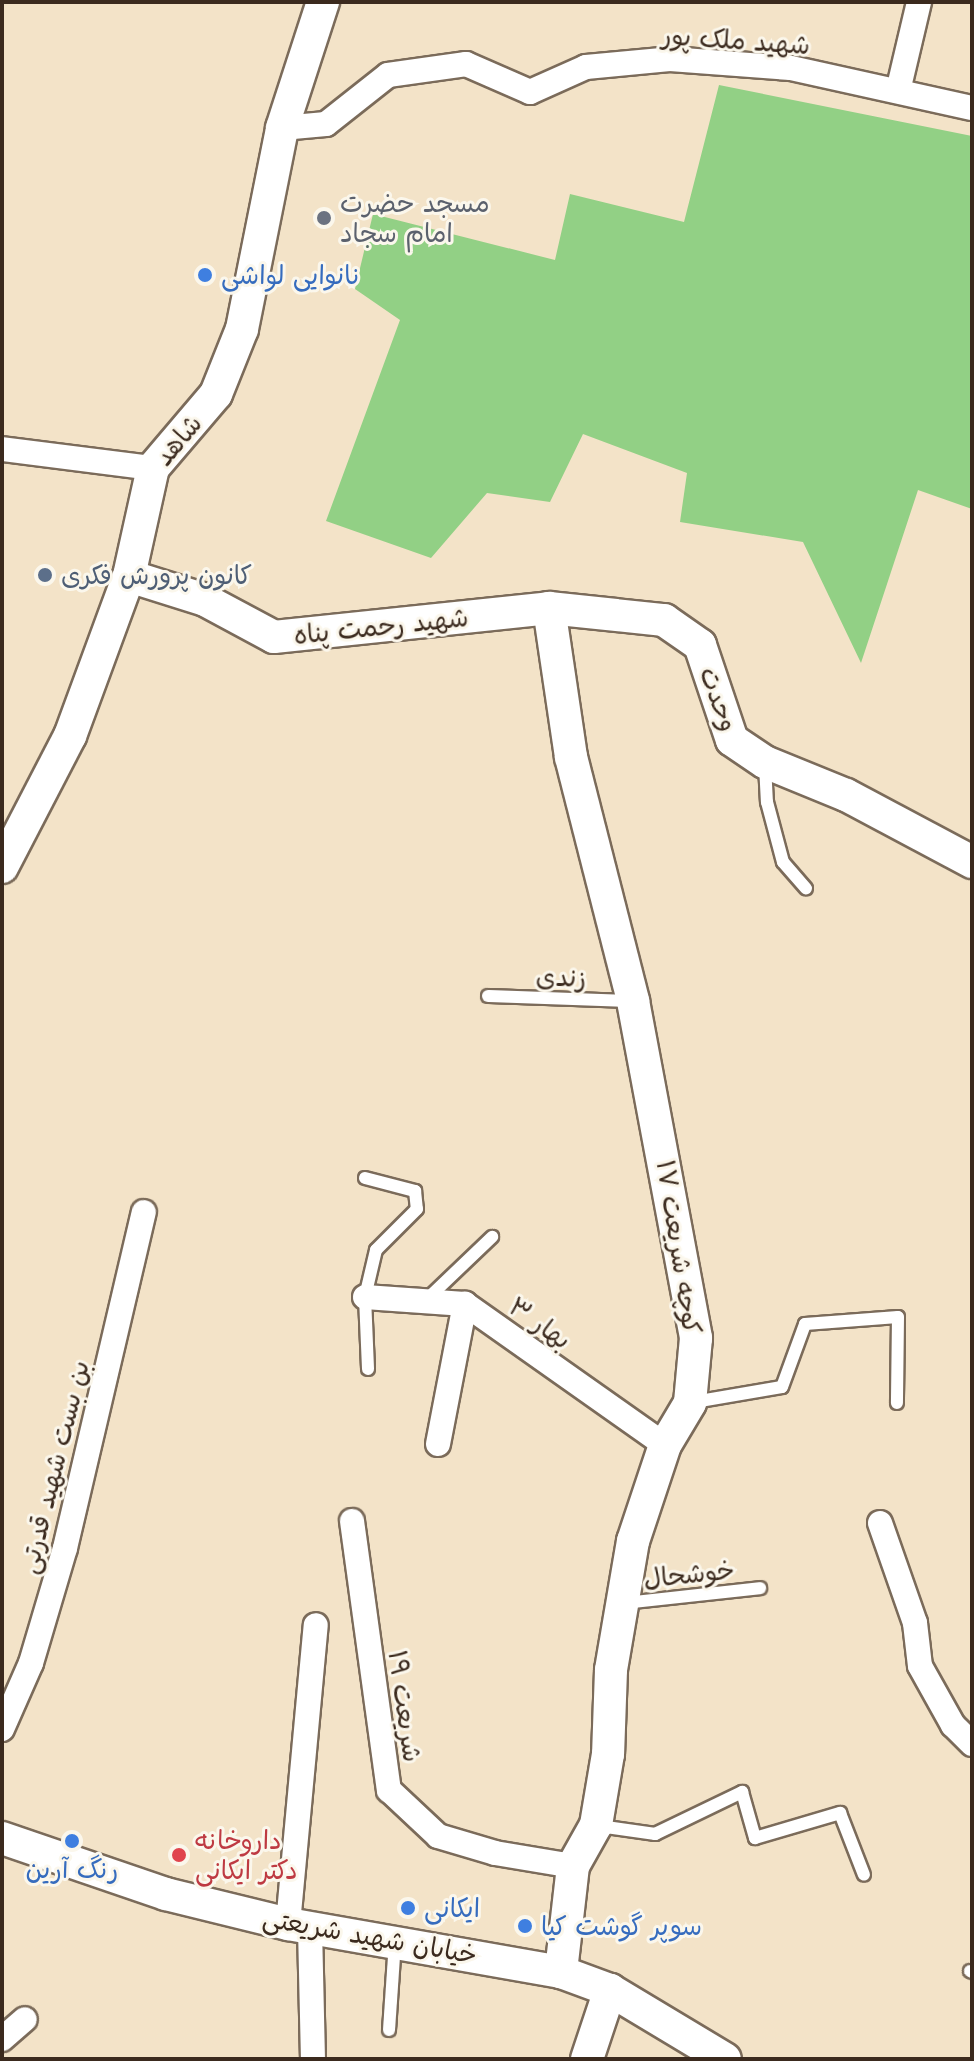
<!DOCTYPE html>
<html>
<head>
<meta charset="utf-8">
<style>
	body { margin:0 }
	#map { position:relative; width:974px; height:2061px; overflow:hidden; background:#f3e3c8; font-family:Mali,"Playpen Sans Arabic",sans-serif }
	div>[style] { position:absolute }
	.green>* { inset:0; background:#92d085 }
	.roads { filter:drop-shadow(2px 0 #7b6b5a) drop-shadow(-2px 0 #7b6b5a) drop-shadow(0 2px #7b6b5a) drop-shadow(0 -2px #7b6b5a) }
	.lane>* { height:12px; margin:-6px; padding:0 6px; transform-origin:6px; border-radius:6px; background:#fff }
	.street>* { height:24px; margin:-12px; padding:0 12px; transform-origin:12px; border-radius:12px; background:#fff }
	.secondary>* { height:32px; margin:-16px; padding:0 16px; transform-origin:16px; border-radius:16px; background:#fff }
	.dots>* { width:22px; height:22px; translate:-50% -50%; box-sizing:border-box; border:4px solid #fbf7ec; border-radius:50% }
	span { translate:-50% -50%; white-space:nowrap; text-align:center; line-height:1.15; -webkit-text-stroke:6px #fbf7ec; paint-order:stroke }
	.street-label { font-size:26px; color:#3b2a1e }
	.worship-label { font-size:26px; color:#5b616d }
	.left { translate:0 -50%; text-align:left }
	.shop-label { font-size:26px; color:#366cbe }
	.service-label { font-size:26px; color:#4e5e75 }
	.health-label { font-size:26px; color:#be3a42 }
	.frame { position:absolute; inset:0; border:4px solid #3b2a1e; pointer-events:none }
</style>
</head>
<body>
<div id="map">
	<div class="green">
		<i style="clip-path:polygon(719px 85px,972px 136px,972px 509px,918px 490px,861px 663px,803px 542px,680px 522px,687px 473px,583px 434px,550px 502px,487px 493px,431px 558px,326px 521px,400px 320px,355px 289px,373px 214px,555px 260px,570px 194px,684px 222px)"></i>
	</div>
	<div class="roads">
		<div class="lane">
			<i style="left:765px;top:765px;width:37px;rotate:87deg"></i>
			<i style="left:767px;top:802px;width:62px;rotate:75.1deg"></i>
			<i style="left:783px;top:862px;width:35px;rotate:49deg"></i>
			<i style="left:488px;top:996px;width:142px;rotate:2deg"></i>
			<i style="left:365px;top:1178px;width:52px;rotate:14.6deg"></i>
			<i style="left:415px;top:1191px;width:18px;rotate:84deg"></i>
			<i style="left:417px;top:1209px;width:58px;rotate:135deg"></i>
			<i style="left:376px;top:1250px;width:48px;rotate:103.2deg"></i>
			<i style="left:365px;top:1297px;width:72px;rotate:87.6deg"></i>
			<i style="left:425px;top:1301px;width:93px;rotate:-43.7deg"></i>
			<i style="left:694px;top:1402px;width:89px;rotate:-9.7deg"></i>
			<i style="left:782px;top:1387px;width:67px;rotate:-69.9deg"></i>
			<i style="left:805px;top:1324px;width:93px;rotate:-4.3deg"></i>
			<i style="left:898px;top:1317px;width:86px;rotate:90.7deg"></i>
			<i style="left:625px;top:1603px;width:136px;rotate:-6.3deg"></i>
			<i style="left:599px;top:1826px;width:57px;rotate:8.1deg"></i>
			<i style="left:655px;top:1834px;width:97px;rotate:-25.8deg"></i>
			<i style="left:742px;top:1792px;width:48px;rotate:74.2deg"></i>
			<i style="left:755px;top:1838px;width:89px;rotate:-16.4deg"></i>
			<i style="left:840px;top:1813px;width:66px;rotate:68.8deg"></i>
			<i style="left:970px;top:1971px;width:2px;rotate:27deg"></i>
			<i style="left:389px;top:2030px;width:87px;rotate:-86.1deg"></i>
		</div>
		<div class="street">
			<i style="left:898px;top:91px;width:91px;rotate:-76.7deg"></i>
			<i style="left:282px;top:128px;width:44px;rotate:-5.2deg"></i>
			<i style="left:326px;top:124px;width:79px;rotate:-38.3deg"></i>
			<i style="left:388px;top:75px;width:79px;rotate:-8deg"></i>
			<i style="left:466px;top:64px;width:70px;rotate:23.6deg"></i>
			<i style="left:530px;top:92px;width:61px;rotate:-24.1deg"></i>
			<i style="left:586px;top:67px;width:84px;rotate:-5.4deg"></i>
			<i style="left:670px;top:59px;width:121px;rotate:4.3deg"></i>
			<i style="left:791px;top:68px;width:185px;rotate:12.5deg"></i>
			<i style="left:2px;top:449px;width:152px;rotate:7.2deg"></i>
			<i style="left:365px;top:1297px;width:100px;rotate:4deg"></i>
			<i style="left:465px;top:1304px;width:245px;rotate:35.2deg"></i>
			<i style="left:438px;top:1444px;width:143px;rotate:-79.1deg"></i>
			<i style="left:352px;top:1521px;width:272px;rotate:82.2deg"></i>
			<i style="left:389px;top:1790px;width:67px;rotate:43.2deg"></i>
			<i style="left:438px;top:1836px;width:59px;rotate:16.6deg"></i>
			<i style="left:495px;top:1853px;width:79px;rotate:9.5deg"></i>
			<i style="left:880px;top:1523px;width:106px;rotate:70.7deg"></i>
			<i style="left:915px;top:1623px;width:43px;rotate:83.4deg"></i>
			<i style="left:920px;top:1666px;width:68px;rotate:60.8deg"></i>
			<i style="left:953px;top:1725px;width:27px;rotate:45deg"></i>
			<i style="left:2px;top:1729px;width:72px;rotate:-66.3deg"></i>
			<i style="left:31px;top:1663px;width:120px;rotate:-73.5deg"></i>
			<i style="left:65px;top:1548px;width:345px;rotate:-76.8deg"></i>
			<i style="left:288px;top:1924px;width:300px;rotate:-84.7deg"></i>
			<i style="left:310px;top:1928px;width:131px;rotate:88.7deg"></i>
			<i style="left:2px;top:2039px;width:30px;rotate:-41deg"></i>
		</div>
		<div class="secondary">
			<i style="left:129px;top:576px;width:80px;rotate:17.5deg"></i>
			<i style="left:205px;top:600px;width:78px;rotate:28.2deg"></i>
			<i style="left:274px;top:637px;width:277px;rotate:-6deg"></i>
			<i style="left:549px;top:608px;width:116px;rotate:6deg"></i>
			<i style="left:664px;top:620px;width:44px;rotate:34.8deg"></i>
			<i style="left:700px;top:645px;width:100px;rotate:71.4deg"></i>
			<i style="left:732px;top:740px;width:40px;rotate:34deg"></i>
			<i style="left:765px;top:762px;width:87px;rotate:22.2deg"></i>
			<i style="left:846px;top:795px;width:143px;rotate:28deg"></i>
			<i style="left:549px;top:608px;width:151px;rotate:81.6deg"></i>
			<i style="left:571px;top:757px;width:252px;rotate:75.7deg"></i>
			<i style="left:633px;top:1001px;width:343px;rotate:79.4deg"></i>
			<i style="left:696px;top:1338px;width:65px;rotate:95.3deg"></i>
			<i style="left:690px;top:1403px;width:49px;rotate:120.8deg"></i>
			<i style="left:665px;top:1445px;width:101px;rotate:108.4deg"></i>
			<i style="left:633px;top:1541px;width:131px;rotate:99.7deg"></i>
			<i style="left:611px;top:1670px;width:84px;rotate:92deg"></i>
			<i style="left:608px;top:1754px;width:72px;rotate:99.6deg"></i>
			<i style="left:596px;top:1825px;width:47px;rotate:119.3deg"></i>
			<i style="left:573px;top:1866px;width:107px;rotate:96.5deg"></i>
			<i style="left:2px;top:867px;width:148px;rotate:-62.6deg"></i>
			<i style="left:70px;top:736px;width:171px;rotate:-69.8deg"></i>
			<i style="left:129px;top:576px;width:111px;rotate:-77.5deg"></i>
			<i style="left:153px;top:468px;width:97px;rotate:-49.6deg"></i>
			<i style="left:216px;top:394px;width:70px;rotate:-68.2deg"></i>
			<i style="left:242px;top:329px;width:205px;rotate:-78.7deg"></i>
			<i style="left:282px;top:128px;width:133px;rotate:-72deg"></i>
			<i style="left:2px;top:1838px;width:173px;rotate:18.9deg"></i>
			<i style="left:166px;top:1894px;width:126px;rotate:13.8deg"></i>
			<i style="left:288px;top:1924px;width:277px;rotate:10deg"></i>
			<i style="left:561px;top:1972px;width:52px;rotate:20.2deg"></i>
			<i style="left:610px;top:1990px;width:134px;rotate:31deg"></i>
			<i style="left:587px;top:2059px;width:73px;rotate:-71.6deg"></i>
		</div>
	</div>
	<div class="dots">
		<i style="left:324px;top:218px;background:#6b7280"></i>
		<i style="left:205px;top:275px;background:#3f7fe0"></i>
		<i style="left:45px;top:575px;background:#5c6f8a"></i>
		<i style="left:72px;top:1841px;background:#3f7fe0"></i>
		<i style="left:179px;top:1855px;background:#e0444e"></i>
		<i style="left:408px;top:1908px;background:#3f7fe0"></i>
		<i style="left:525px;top:1926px;background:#3f7fe0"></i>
	</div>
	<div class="street-label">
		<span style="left:736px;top:40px;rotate:4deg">شهید ملک پور</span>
		<span style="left:178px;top:440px;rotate:-50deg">شاهد</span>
		<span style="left:381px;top:626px;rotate:-6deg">شهید رحمت پناه</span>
		<span style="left:719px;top:699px;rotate:70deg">وحدت</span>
		<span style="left:561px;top:977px;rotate:2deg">زندی</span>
		<span style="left:679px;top:1247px;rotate:81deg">کوچه شریعت ۱۷</span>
		<span style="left:540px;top:1323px;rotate:35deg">بهار ۳</span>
		<span style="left:54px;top:1467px;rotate:-76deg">بن بست شهید قدرتی</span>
		<span style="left:689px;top:1574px;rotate:-6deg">خوشحال</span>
		<span style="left:405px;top:1706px;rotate:82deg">شریعت ۱۹</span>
		<span style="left:370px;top:1936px;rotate:10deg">خیابان شهید شریعتی</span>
	</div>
	<div class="worship-label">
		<span class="left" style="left:340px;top:218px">مسجد حضرت<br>امام سجاد</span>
	</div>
	<div class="shop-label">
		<span class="left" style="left:221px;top:275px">نانوایی لواشی</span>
		<span style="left:72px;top:1869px">رنگ آرین</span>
		<span class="left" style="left:424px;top:1908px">ایکانی</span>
		<span class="left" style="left:541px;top:1926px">سوپر گوشت کیا</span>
	</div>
	<div class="service-label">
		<span class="left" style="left:61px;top:575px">کانون پرورش فکری</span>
	</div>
	<div class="health-label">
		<span class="left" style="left:195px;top:1855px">داروخانه<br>دکتر ایکانی</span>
	</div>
	<div class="frame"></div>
</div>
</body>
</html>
